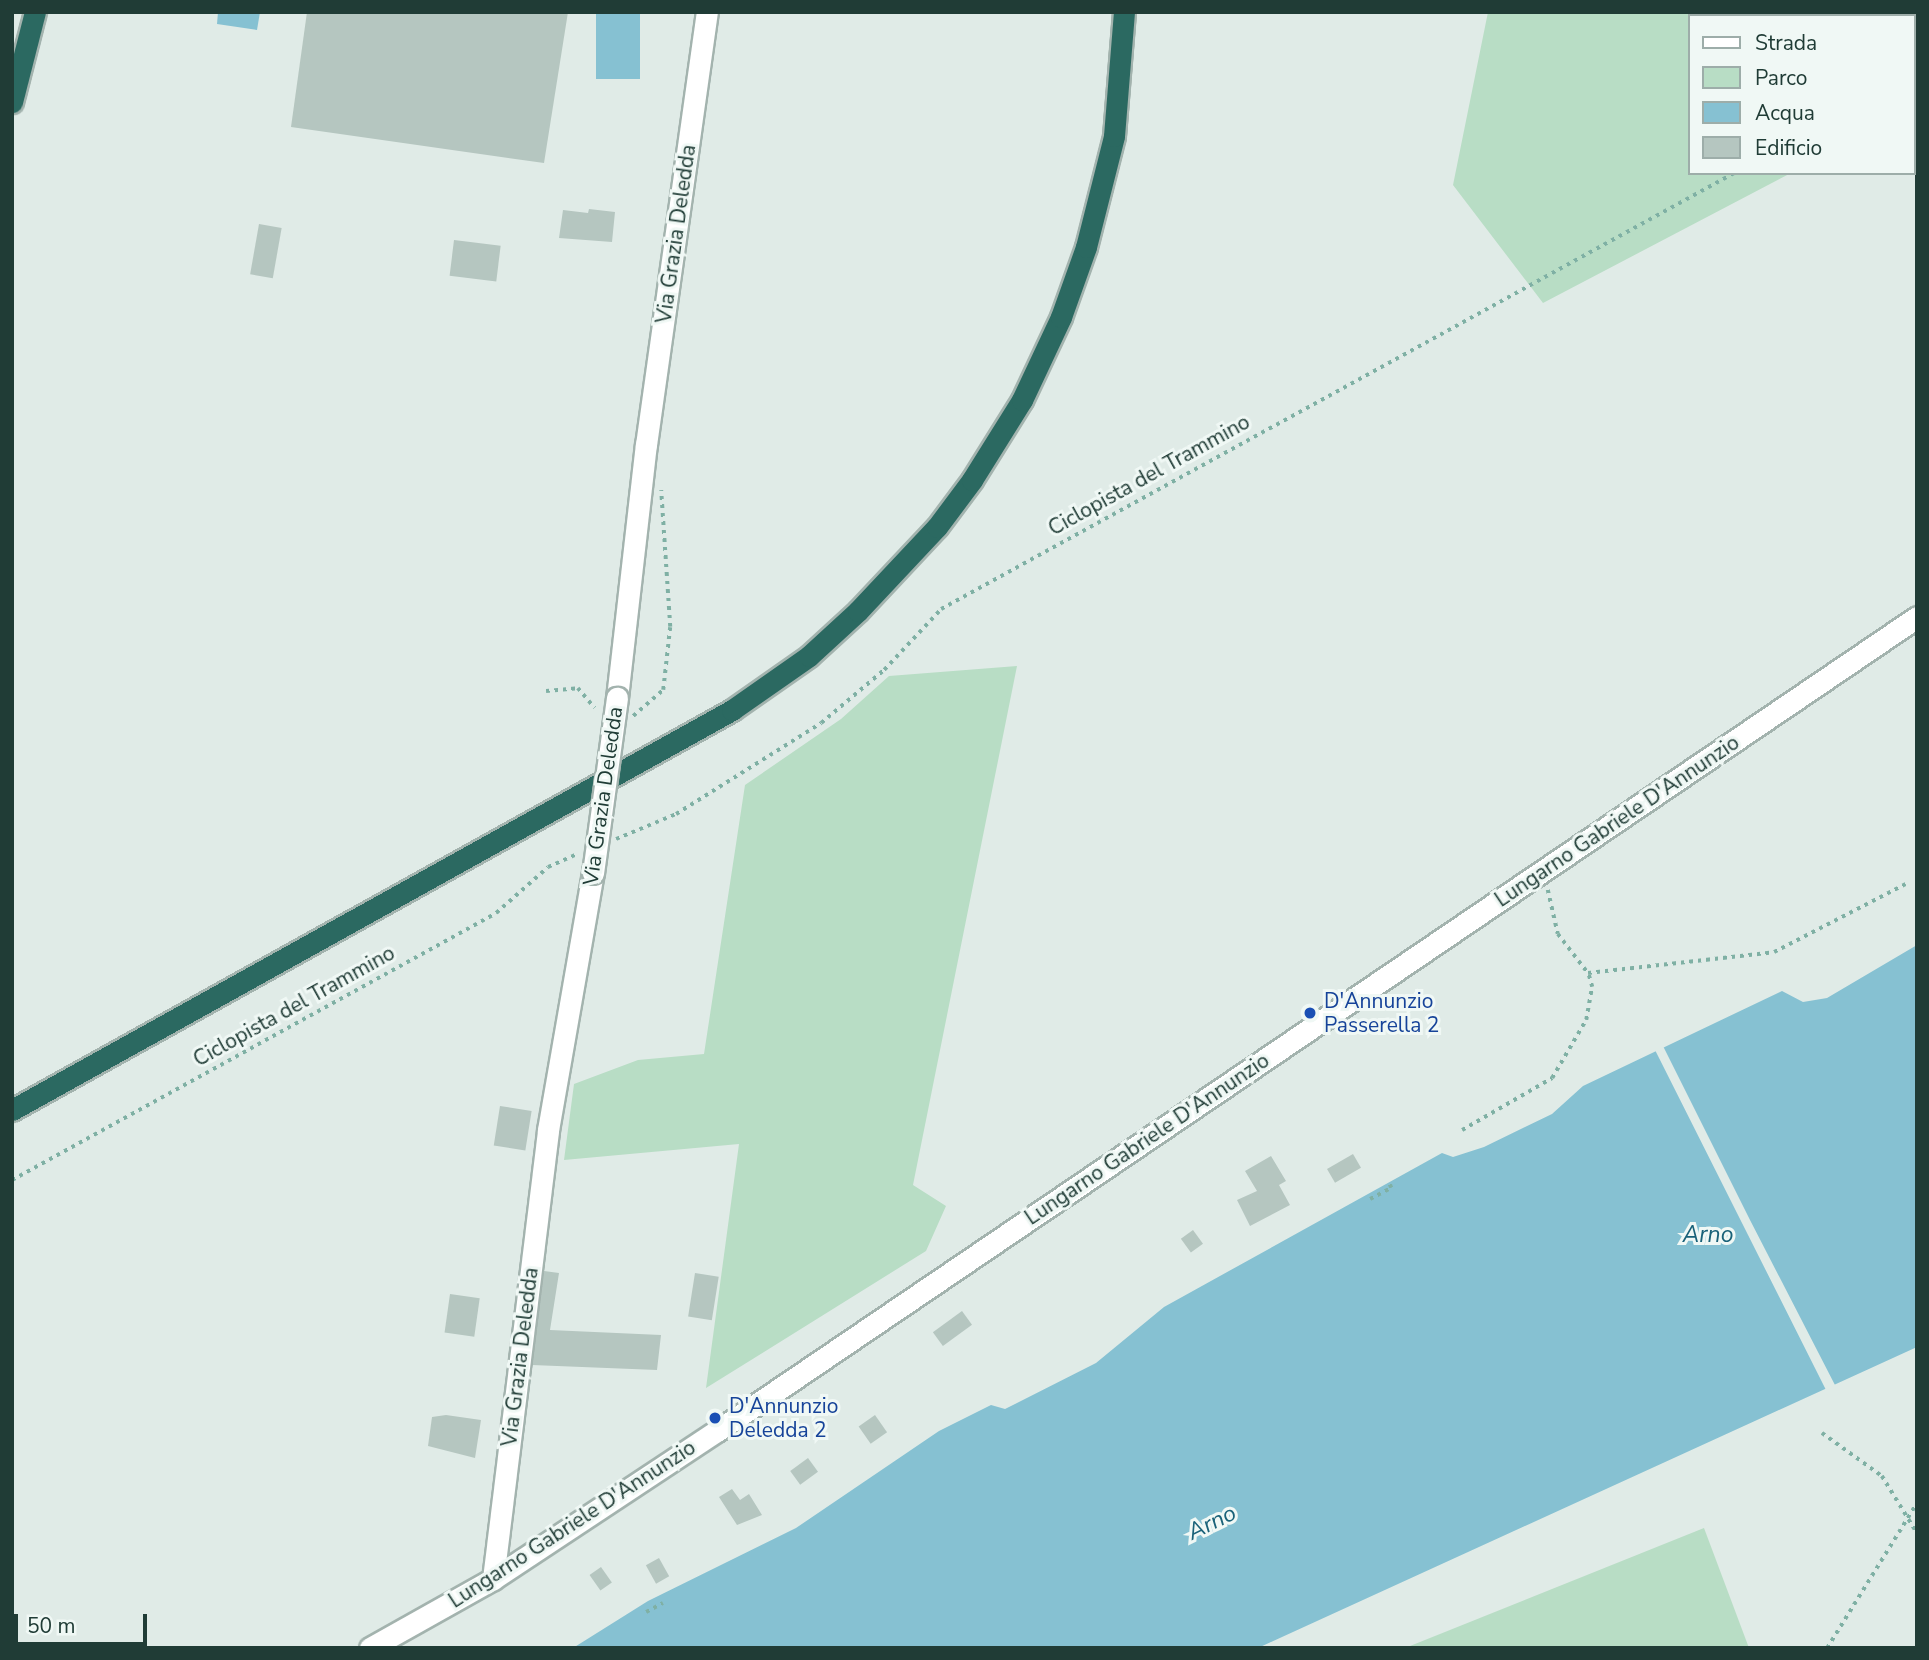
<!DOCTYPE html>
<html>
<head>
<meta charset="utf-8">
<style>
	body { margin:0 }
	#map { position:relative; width:1929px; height:1660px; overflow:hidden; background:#e0ebe7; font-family:"Nunito Sans",sans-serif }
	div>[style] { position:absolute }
	.green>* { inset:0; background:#b8ddc5 }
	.water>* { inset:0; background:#86c1d2; transform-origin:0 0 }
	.pier>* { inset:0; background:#e0ebe7 }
	.building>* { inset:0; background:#b5c6c0; transform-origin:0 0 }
	.path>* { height:3.5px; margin-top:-1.75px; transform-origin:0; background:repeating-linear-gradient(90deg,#7fb0a4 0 3.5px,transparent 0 8.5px) }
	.roads { filter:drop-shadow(2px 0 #a3b3ae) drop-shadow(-2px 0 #a3b3ae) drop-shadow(0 2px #a3b3ae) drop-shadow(0 -2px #a3b3ae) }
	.minor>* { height:21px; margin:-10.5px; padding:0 10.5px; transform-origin:10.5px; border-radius:10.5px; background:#fff }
	.secondary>* { height:21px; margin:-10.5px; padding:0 10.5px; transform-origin:10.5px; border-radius:10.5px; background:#fff }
	.motorway>* { height:21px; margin:-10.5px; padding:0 10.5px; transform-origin:10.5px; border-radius:10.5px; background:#2b6961 }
	.bridges { filter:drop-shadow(2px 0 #a3b3ae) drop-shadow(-2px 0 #a3b3ae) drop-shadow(0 2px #a3b3ae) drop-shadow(0 -2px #a3b3ae) }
	.minor-bridge>* { height:21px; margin:-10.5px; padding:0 10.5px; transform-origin:10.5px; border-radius:10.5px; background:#fff }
	.dots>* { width:19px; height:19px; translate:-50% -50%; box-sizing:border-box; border:4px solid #f0f8f5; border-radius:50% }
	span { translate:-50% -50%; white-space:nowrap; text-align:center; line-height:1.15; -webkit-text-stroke:6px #f0f8f5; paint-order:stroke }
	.street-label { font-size:21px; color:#203c36 }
	.transit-label { font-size:21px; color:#164399 }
	.left { translate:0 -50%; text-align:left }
	.water-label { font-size:23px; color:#196279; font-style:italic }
	.frame { position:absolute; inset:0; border:14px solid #203c36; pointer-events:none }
	.legend { position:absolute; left:1688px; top:14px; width:228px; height:161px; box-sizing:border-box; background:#f0f8f5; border:2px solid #9dada9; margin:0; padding:9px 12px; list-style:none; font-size:21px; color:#203c36 }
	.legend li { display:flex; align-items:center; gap:14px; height:35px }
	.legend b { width:35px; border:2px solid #9dada9 }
	.scale { position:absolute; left:14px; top:1614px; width:133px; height:32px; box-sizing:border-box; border:4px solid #203c36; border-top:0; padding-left:9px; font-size:21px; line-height:24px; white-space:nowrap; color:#203c36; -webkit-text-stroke:5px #f0f8f5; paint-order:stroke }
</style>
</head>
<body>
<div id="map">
	<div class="green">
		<i style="clip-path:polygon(1488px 12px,1917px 12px,1917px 107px,1913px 16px,1689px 16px,1689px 173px,1791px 173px,1543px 303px,1453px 185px)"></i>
		<i style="clip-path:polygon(1017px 666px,913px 1185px,946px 1206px,926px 1251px,706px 1388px,739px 1144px,564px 1160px,574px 1084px,638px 1060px,704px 1054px,745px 785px,841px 719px,889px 676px)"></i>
		<i style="clip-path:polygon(1704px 1528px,1749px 1648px,1405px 1648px)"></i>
	</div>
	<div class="water">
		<i style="clip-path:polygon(218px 12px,260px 12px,257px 30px,217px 24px)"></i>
		<i style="left:596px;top:12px;width:44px;height:67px"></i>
		<i style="clip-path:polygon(1917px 945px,1917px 1347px,1258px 1648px,573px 1648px,648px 1601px,796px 1528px,939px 1431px,991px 1405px,1005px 1409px,1096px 1363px,1164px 1307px,1442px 1153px,1453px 1157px,1484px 1147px,1552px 1114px,1583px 1086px,1782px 991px,1803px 1002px,1827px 998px)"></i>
	</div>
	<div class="pier">
		<i style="clip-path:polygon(1662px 1044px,1750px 1220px,1836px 1387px,1827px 1392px,1654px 1048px)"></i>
	</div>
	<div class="building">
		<i style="clip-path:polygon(307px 12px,568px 12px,544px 163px,291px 127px)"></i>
		<i style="clip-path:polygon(589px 209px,615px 212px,612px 242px,559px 238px,563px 210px,588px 213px)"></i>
		<i style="left:259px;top:224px;width:23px;height:51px;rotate:10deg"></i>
		<i style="left:454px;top:240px;width:47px;height:36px;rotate:7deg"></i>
		<i style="left:500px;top:1106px;width:32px;height:40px;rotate:9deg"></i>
		<i style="left:1353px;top:1154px;width:16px;height:30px;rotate:60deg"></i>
		<i style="clip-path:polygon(1271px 1156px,1286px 1181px,1279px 1185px,1290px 1205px,1250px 1226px,1237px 1200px,1257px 1191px,1245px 1171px)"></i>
		<i style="left:1193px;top:1230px;width:17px;height:15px;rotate:54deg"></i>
		<i style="clip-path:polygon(544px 1271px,559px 1273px,550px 1330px,661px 1335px,657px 1370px,532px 1365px)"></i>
		<i style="left:695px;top:1273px;width:24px;height:44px;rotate:9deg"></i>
		<i style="left:450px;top:1294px;width:30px;height:39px;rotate:8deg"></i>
		<i style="left:962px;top:1311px;width:17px;height:36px;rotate:54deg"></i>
		<i style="clip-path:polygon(446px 1415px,481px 1420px,475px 1458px,428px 1446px,432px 1417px)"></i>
		<i style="left:875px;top:1415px;width:21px;height:20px;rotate:55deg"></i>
		<i style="left:808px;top:1458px;width:17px;height:22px;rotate:54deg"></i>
		<i style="clip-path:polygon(732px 1489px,740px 1500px,749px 1494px,762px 1515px,737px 1525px,719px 1497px)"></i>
		<i style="left:659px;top:1558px;width:21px;height:15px;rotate:61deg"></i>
		<i style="left:601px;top:1567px;width:19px;height:14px;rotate:55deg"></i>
	</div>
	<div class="path">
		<i style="left:1913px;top:76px;width:4px;rotate:-27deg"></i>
		<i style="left:546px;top:691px;width:32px;rotate:-5deg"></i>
		<i style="left:578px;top:688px;width:26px;rotate:50deg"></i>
		<i style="left:633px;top:716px;width:40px;rotate:-41deg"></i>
		<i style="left:663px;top:690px;width:63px;rotate:-83.7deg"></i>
		<i style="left:670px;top:627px;width:137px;rotate:-93.8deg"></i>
		<i style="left:616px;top:839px;width:65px;rotate:-22.6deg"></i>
		<i style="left:676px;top:814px;width:171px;rotate:-32.1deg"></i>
		<i style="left:821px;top:723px;width:82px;rotate:-40.1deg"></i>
		<i style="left:884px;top:670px;width:83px;rotate:-46.9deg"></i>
		<i style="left:941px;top:609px;width:905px;rotate:-28.8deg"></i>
		<i style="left:1548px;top:890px;width:45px;rotate:77.2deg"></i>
		<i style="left:1558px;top:934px;width:49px;rotate:52.4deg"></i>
		<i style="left:1588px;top:973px;width:187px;rotate:-6.4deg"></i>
		<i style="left:1774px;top:952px;width:148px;rotate:-27.3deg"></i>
		<i style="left:1462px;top:1130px;width:104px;rotate:-30deg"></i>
		<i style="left:1552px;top:1078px;width:67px;rotate:-59.6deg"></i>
		<i style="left:1586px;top:1020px;width:34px;rotate:-80deg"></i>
		<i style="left:1592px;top:987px;width:15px;rotate:-106deg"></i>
		<i style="left:12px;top:1180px;width:553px;rotate:-28.88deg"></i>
		<i style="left:496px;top:913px;width:69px;rotate:-41.5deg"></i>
		<i style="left:548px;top:867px;width:30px;rotate:-24deg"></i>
		<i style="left:1370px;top:1199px;width:24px;rotate:-28deg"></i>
		<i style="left:1391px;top:1188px;width:5px;rotate:-112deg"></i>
		<i style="left:1822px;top:1433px;width:74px;rotate:35.6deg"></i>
		<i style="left:1882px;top:1476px;width:67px;rotate:58.4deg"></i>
		<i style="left:646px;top:1612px;width:19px;rotate:-28deg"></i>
		<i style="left:1827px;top:1648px;width:171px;rotate:-58.2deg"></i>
	</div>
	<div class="roads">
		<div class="minor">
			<i style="left:617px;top:698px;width:255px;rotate:-83.5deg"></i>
			<i style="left:646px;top:445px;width:437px;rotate:-82deg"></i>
			<i style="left:493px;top:1579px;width:452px;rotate:-83deg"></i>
			<i style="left:548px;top:1130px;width:261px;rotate:-80.1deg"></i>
		</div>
		<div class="secondary">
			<i style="left:370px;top:1648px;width:141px;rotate:-29.3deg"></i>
			<i style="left:493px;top:1579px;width:268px;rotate:-33.5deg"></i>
			<i style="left:717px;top:1431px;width:1450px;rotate:-34.15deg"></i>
		</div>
		<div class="motorway">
			<i style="left:12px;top:102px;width:93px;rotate:-75.7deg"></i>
			<i style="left:12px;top:1110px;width:824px;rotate:-29.05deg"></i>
			<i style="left:732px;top:710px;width:94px;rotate:-35deg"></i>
			<i style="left:809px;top:656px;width:67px;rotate:-42.6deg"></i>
			<i style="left:858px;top:611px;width:115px;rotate:-46.8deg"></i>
			<i style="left:937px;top:527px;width:59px;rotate:-53.3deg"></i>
			<i style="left:972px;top:480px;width:94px;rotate:-58deg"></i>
			<i style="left:1022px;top:400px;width:92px;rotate:-64.8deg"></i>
			<i style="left:1061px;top:317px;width:74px;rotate:-70.3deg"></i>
			<i style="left:1086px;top:247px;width:114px;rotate:-75.8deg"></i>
			<i style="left:1114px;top:136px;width:124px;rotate:-85.4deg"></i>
		</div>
	</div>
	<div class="bridges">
		<div class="minor-bridge">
			<i style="left:593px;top:873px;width:177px;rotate:-82.2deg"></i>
		</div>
	</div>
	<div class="dots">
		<i style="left:1310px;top:1013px;background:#1a4fb4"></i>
		<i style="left:715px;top:1418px;background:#1a4fb4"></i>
	</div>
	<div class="street-label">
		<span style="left:676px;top:234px;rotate:-82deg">Via Grazia Deledda</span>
		<span style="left:1149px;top:475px;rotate:-29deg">Ciclopista del Trammino</span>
		<span style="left:603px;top:796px;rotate:-82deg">Via Grazia Deledda</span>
		<span style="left:1617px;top:821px;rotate:-34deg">Lungarno Gabriele D'Annunzio</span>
		<span style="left:294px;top:1006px;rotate:-29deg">Ciclopista del Trammino</span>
		<span style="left:1147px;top:1139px;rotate:-34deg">Lungarno Gabriele D'Annunzio</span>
		<span style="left:520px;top:1357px;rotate:-83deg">Via Grazia Deledda</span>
		<span style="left:572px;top:1524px;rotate:-33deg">Lungarno Gabriele D'Annunzio</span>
	</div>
	<div class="transit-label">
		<span class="left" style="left:1324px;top:1013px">D'Annunzio<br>Passerella 2</span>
		<span class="left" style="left:729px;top:1418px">D'Annunzio<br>Deledda 2</span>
	</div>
	<div class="water-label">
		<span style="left:1708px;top:1235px">Arno</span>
		<span style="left:1212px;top:1523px;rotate:-26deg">Arno</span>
	</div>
	<div class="frame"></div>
	<ul class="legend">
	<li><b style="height:9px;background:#fff"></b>Strada</li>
	<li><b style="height:19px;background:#b8ddc5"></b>Parco</li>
	<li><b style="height:19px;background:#86c1d2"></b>Acqua</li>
	<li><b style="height:19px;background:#b5c6c0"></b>Edificio</li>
	</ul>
	<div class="scale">50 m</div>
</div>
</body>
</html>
